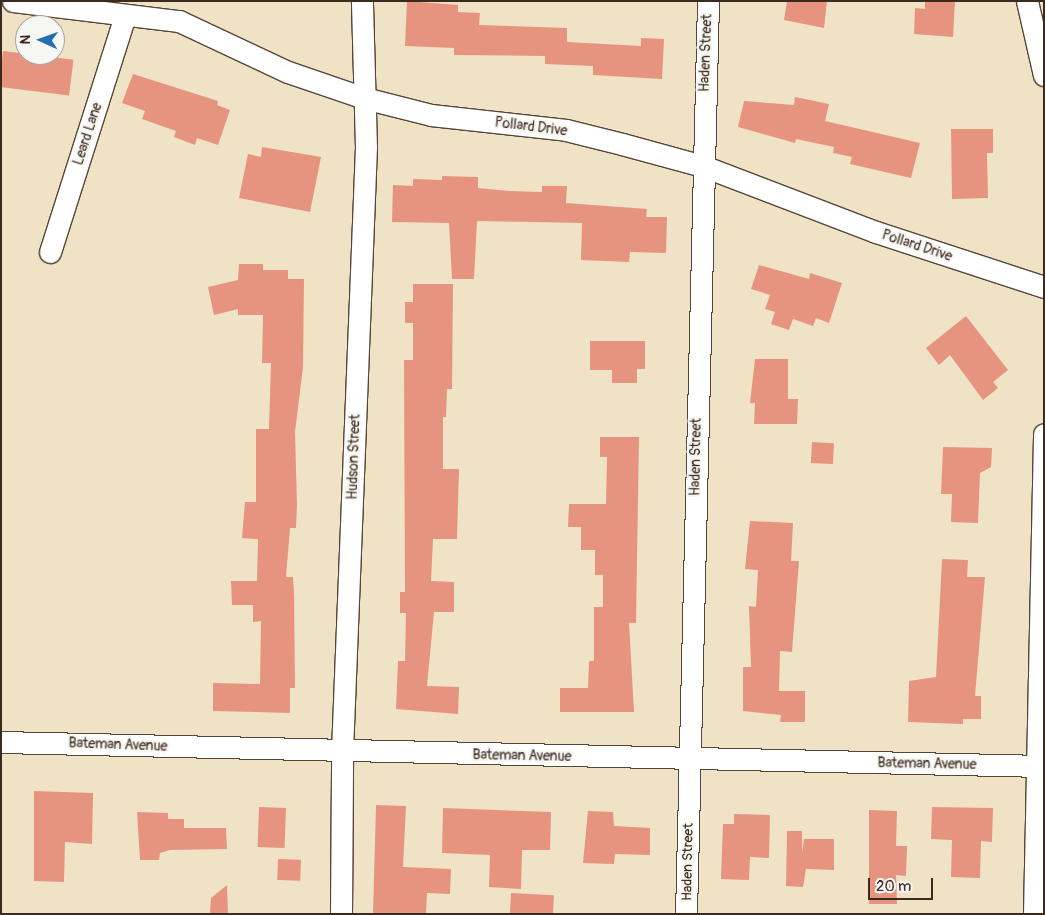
<!DOCTYPE html>
<html>
<head>
<meta charset="utf-8">
<style>
	body { margin:0 }
	#map { position:relative; width:1045px; height:915px; overflow:hidden; background:#efe2c5; font-family:Pangolin,sans-serif }
	div>[style] { position:absolute }
	.building>* { inset:0; background:#e69480; transform-origin:0 0 }
	.roads { filter:drop-shadow(1px 0 #564637) drop-shadow(-1px 0 #564637) drop-shadow(0 1px #564637) drop-shadow(0 -1px #564637) }
	.minor>* { height:21px; margin:-10.5px; padding:0 10.5px; transform-origin:10.5px; border-radius:10.5px; background:#fff }
	span { translate:-50% -50%; white-space:nowrap; text-align:center; line-height:1.15; -webkit-text-stroke:4.5px #f6f6f2; paint-order:stroke }
	.street-label { font-size:14px; color:#3b2a1e }
	.frame { position:absolute; inset:0; border:2px solid #3b2a1e; pointer-events:none }
	.north { position:absolute; left:15px; top:15px; width:50px; height:50px; box-sizing:border-box; background:#f6f6f2; border:1px solid #aba49d; border-radius:50%; rotate:272deg; font-size:14px; font-weight:700; line-height:20px; text-align:center; color:#3b2a1e }
	.north::after { content:''; display:block; margin:auto; width:18px; height:22px; background:#1f6fb2; clip-path:polygon(50% 0,100% 100%,50% 72%,0 100%) }
	.scale { position:absolute; left:868px; top:878px; width:65px; height:22px; box-sizing:border-box; border:2px solid #3b2a1e; border-top:0; padding-left:6px; font-size:15px; line-height:18px; white-space:nowrap; color:#3b2a1e; -webkit-text-stroke:4px #f6f6f2; paint-order:stroke }
</style>
</head>
<body>
<div id="map">
	<div class="building">
		<i style="clip-path:polygon(407px 1px,458px 5px,458px 12px,480px 13px,479px 25px,567px 28px,567px 42px,641px 46px,641px 38px,664px 39px,662px 79px,593px 75px,593px 66px,545px 64px,545px 56px,454px 55px,454px 48px,405px 46px)"></i>
		<i style="clip-path:polygon(787px 1px,827px 1px,824px 28px,784px 20px)"></i>
		<i style="clip-path:polygon(925px 1px,955px 1px,953px 37px,914px 34px,915px 8px,925px 9px)"></i>
		<i style="left:3px;top:51px;width:71px;height:36px;rotate:7deg"></i>
		<i style="clip-path:polygon(133px 74px,218px 101px,217px 105px,230px 110px,218px 145px,197px 138px,195px 145px,174px 137px,176px 131px,142px 119px,145px 111px,122px 103px)"></i>
		<i style="clip-path:polygon(795px 97px,829px 104px,825px 121px,920px 143px,911px 178px,850px 164px,852px 157px,833px 153px,834px 147px,796px 139px,795px 143px,738px 127px,744px 101px,794px 105px)"></i>
		<i style="clip-path:polygon(951px 129px,993px 129px,993px 153px,987px 153px,988px 198px,952px 199px)"></i>
		<i style="clip-path:polygon(262px 147px,321px 157px,310px 212px,239px 198px,248px 154px,261px 157px)"></i>
		<i style="clip-path:polygon(442px 176px,478px 177px,478px 188px,509px 191px,542px 192px,542px 186px,567px 186px,566px 203px,647px 209px,646px 217px,667px 217px,666px 253px,630px 252px,629px 262px,581px 260px,582px 223px,477px 221px,474px 279px,452px 279px,449px 223px,392px 222px,393px 185px,413px 186px,413px 179px,442px 180px)"></i>
		<i style="clip-path:polygon(239px 264px,263px 264px,263px 270px,288px 270px,288px 279px,304px 279px,303px 367px,295px 432px,297px 505px,296px 528px,290px 528px,286px 577px,293px 577px,294px 595px,295px 688px,290px 688px,290px 713px,213px 711px,213px 683px,260px 684px,261px 621px,253px 622px,253px 605px,232px 605px,231px 581px,257px 581px,258px 539px,242px 538px,245px 502px,256px 502px,256px 429px,269px 429px,271px 363px,262px 363px,263px 315px,238px 315px,238px 309px,214px 315px,208px 287px,238px 280px)"></i>
		<i style="clip-path:polygon(759px 265px,809px 279px,810px 273px,842px 283px,829px 323px,816px 318px,813px 326px,793px 319px,789px 330px,771px 324px,775px 312px,765px 309px,770px 295px,751px 289px)"></i>
		<i style="clip-path:polygon(413px 284px,453px 284px,452px 389px,447px 389px,446px 417px,443px 417px,443px 469px,459px 469px,457px 539px,433px 539px,431px 581px,454px 582px,454px 612px,434px 612px,427px 686px,459px 687px,458px 714px,396px 709px,398px 661px,405px 661px,406px 613px,400px 613px,400px 592px,405px 592px,404px 360px,413px 360px,413px 323px,405px 323px,405px 302px,413px 302px)"></i>
		<i style="clip-path:polygon(966px 316px,1008px 370px,993px 382px,998px 388px,983px 400px,950px 355px,939px 365px,926px 348px)"></i>
		<i style="clip-path:polygon(590px 341px,645px 341px,645px 369px,637px 369px,637px 383px,612px 383px,612px 370px,590px 370px)"></i>
		<i style="clip-path:polygon(755px 359px,788px 359px,788px 399px,798px 399px,797px 424px,754px 424px,755px 403px,750px 403px)"></i>
		<i style="clip-path:polygon(600px 437px,639px 437px,636px 623px,629px 623px,634px 712px,560px 712px,560px 688px,588px 688px,589px 661px,594px 661px,594px 607px,603px 607px,603px 575px,595px 575px,595px 550px,581px 550px,581px 527px,568px 527px,569px 504px,606px 504px,607px 457px,600px 457px)"></i>
		<i style="left:812px;top:442px;width:22px;height:21px;rotate:3deg"></i>
		<i style="clip-path:polygon(943px 447px,992px 448px,991px 467px,980px 473px,978px 523px,951px 522px,952px 494px,941px 494px)"></i>
		<i style="clip-path:polygon(750px 521px,793px 523px,791px 561px,799px 561px,792px 652px,780px 651px,779px 691px,805px 691px,805px 722px,780px 722px,781px 715px,743px 711px,743px 667px,751px 667px,749px 606px,756px 607px,758px 570px,745px 569px)"></i>
		<i style="clip-path:polygon(942px 559px,968px 560px,967px 577px,985px 577px,975px 696px,981px 696px,981px 719px,963px 719px,963px 724px,908px 722px,909px 681px,936px 677px)"></i>
		<i style="clip-path:polygon(34px 791px,93px 793px,92px 844px,65px 842px,64px 882px,34px 881px)"></i>
		<i style="clip-path:polygon(376px 805px,406px 806px,403px 867px,451px 869px,450px 894px,427px 893px,426px 914px,373px 914px)"></i>
		<i style="left:259px;top:807px;width:27px;height:40px;rotate:2deg"></i>
		<i style="clip-path:polygon(932px 807px,993px 808px,992px 842px,981px 841px,980px 878px,951px 877px,952px 840px,931px 839px)"></i>
		<i style="clip-path:polygon(443px 808px,551px 812px,550px 850px,522px 850px,521px 889px,489px 887px,490px 855px,442px 853px)"></i>
		<i style="clip-path:polygon(869px 810px,897px 811px,896px 846px,907px 846px,906px 876px,896px 875px,897px 904px,869px 904px)"></i>
		<i style="clip-path:polygon(588px 811px,613px 812px,614px 826px,650px 828px,650px 855px,615px 854px,614px 864px,583px 863px)"></i>
		<i style="clip-path:polygon(137px 812px,168px 813px,168px 819px,184px 819px,184px 828px,226px 828px,227px 849px,170px 850px,160px 853px,159px 860px,140px 860px)"></i>
		<i style="clip-path:polygon(734px 814px,770px 815px,769px 858px,750px 857px,749px 880px,721px 879px,723px 824px,734px 824px)"></i>
		<i style="clip-path:polygon(787px 831px,802px 831px,802px 853px,804px 839px,834px 839px,834px 870px,806px 869px,803px 887px,786px 886px)"></i>
		<i style="left:278px;top:859px;width:23px;height:21px;rotate:2deg"></i>
		<i style="clip-path:polygon(227px 885px,228px 914px,210px 914px,211px 898px)"></i>
		<i style="left:511px;top:893px;width:43px;height:21px;rotate:3deg"></i>
	</div>
	<div class="roads">
		<div class="minor">
			<i style="left:13px;top:1px;width:167px;rotate:6.9deg"></i>
			<i style="left:179px;top:21px;width:120px;rotate:25.1deg"></i>
			<i style="left:288px;top:72px;width:80px;rotate:18.9deg"></i>
			<i style="left:364px;top:98px;width:69px;rotate:14.2deg"></i>
			<i style="left:431px;top:115px;width:136px;rotate:6.3deg"></i>
			<i style="left:566px;top:130px;width:58px;rotate:14deg"></i>
			<i style="left:622px;top:144px;width:84px;rotate:15.2deg"></i>
			<i style="left:703px;top:166px;width:185px;rotate:20.9deg"></i>
			<i style="left:876px;top:232px;width:177px;rotate:18.1deg"></i>
			<i style="left:1027px;top:1px;width:76px;rotate:77.1deg"></i>
			<i style="left:50px;top:252px;width:248px;rotate:-72.4deg"></i>
			<i style="left:1px;top:742px;width:1043px;rotate:1.32deg"></i>
			<i style="left:341px;top:914px;width:162px;rotate:-89.6deg"></i>
			<i style="left:342px;top:752px;width:605px;rotate:-87.73deg"></i>
			<i style="left:366px;top:147px;width:146px;rotate:-91.6deg"></i>
			<i style="left:686px;top:914px;width:913px;rotate:-88.62deg"></i>
			<i style="left:1034px;top:914px;width:480px;rotate:-88.8deg"></i>
		</div>
	</div>
	<div class="street-label">
		<span style="left:706px;top:53px;rotate:-88deg">Haden Street</span>
		<span style="left:531px;top:127px;rotate:7deg">Pollard Drive</span>
		<span style="left:88px;top:134px;rotate:-72deg">Leard Lane</span>
		<span style="left:917px;top:246px;rotate:18deg">Pollard Drive</span>
		<span style="left:354px;top:457px;rotate:-88deg">Hudson Street</span>
		<span style="left:696px;top:457px;rotate:-89deg">Haden Street</span>
		<span style="left:118px;top:745px;rotate:2deg">Bateman Avenue</span>
		<span style="left:522px;top:756px;rotate:1deg">Bateman Avenue</span>
		<span style="left:927px;top:764px;rotate:1deg">Bateman Avenue</span>
		<span style="left:688px;top:862px;rotate:-89deg">Haden Street</span>
	</div>
	<div class="frame"></div>
	<div class="north">N</div>
	<div class="scale">20 m</div>
</div>
</body>
</html>
